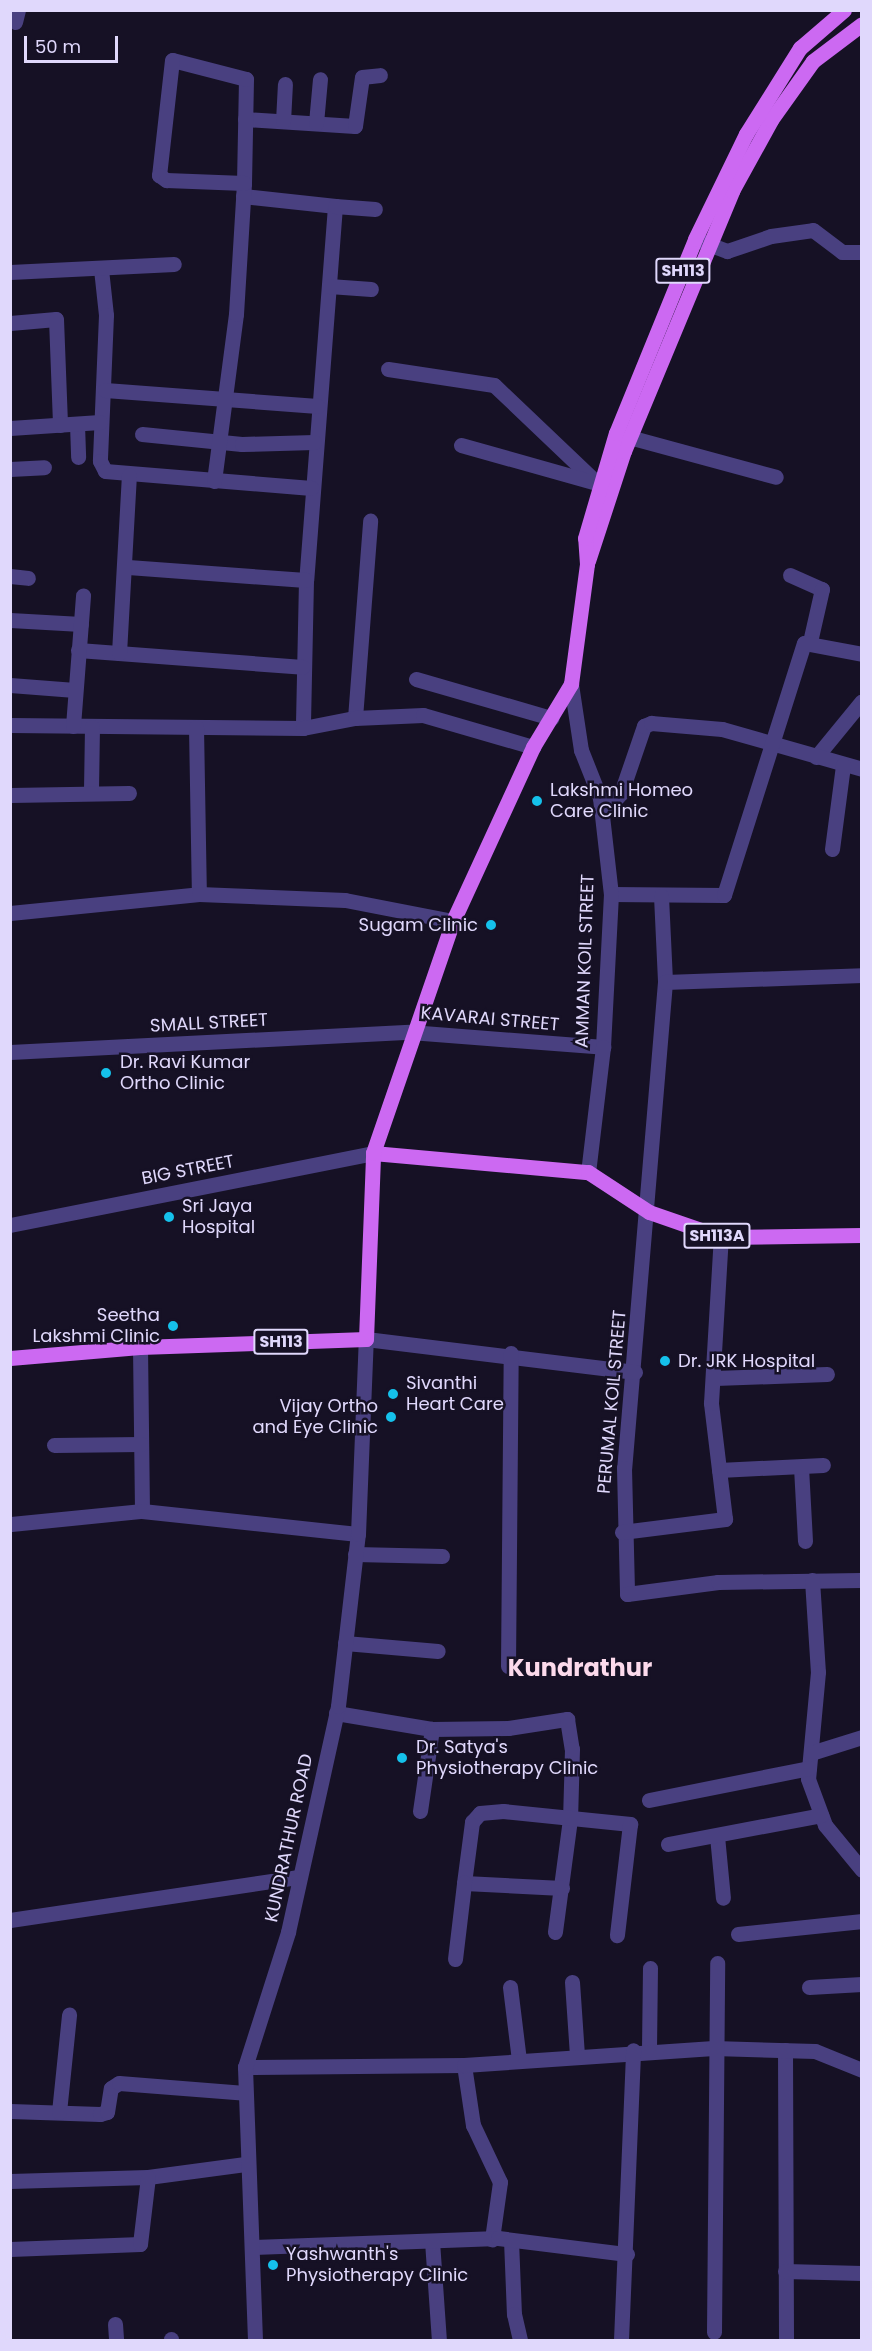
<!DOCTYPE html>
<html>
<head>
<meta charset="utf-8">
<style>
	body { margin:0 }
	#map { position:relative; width:872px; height:2351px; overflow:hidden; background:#161125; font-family:Poppins,sans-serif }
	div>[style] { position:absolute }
	.minor>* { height:15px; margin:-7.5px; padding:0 7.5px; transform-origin:7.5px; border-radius:7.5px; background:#494080 }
	.tertiary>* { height:15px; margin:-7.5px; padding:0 7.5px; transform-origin:7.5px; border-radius:7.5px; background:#494080 }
	.primary>* { height:15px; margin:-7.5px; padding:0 7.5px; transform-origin:7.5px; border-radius:7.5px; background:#cc69f2 }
	.dots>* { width:16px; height:16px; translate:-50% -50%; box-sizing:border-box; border:3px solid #161125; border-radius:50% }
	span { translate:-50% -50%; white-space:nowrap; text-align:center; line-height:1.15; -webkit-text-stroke:5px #161125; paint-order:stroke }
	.shield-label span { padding:2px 4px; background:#161125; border:2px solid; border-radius:4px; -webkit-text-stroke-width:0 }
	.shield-label { font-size:16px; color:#e0d8fc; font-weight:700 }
	.poi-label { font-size:18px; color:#e0d8fc }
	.left { translate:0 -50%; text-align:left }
	.right { translate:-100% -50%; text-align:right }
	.street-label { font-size:18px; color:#e0d8fc }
	.district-label { font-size:24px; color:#fcdaec; font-weight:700 }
	.frame { position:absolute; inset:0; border:12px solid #e0d8fc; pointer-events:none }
	.scale { position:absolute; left:24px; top:36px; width:94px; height:27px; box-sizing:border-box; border:3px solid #e0d8fc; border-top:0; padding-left:8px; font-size:18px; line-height:21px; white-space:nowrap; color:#e0d8fc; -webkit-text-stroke:4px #161125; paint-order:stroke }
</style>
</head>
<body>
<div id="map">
	<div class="minor">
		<i style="left:15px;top:22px;width:12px;rotate:-76deg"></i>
		<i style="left:245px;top:119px;width:110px;rotate:3.6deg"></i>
		<i style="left:355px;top:126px;width:49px;rotate:-81.9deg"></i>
		<i style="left:362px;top:77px;width:18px;rotate:-6deg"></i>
		<i style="left:283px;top:121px;width:37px;rotate:-87deg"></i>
		<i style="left:316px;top:123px;width:44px;rotate:-84.8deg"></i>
		<i style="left:243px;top:196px;width:93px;rotate:6.2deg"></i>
		<i style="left:335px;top:206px;width:375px;rotate:94.4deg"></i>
		<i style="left:306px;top:580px;width:148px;rotate:91.2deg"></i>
		<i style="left:335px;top:206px;width:40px;rotate:4.3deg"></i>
		<i style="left:698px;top:240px;width:31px;rotate:21deg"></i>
		<i style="left:727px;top:251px;width:46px;rotate:-18.8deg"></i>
		<i style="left:771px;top:236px;width:42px;rotate:-8.1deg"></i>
		<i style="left:813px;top:230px;width:36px;rotate:37deg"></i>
		<i style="left:842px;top:252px;width:20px"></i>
		<i style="left:101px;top:269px;width:46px;rotate:83.8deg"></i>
		<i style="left:106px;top:315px;width:146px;rotate:92.4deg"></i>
		<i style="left:100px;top:461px;width:11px;rotate:63deg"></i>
		<i style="left:105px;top:471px;width:207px;rotate:4.7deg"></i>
		<i style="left:10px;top:272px;width:164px;rotate:-2.8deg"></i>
		<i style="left:329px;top:286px;width:42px;rotate:4.1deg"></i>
		<i style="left:10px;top:323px;width:46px;rotate:-5deg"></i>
		<i style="left:56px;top:319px;width:106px;rotate:87.8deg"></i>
		<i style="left:388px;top:369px;width:107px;rotate:8.6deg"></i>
		<i style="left:494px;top:385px;width:144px;rotate:43.6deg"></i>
		<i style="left:105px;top:390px;width:213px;rotate:4.3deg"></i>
		<i style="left:77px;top:424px;width:33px;rotate:88deg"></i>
		<i style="left:10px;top:428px;width:90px;rotate:-3.8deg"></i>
		<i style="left:142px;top:434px;width:100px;rotate:5.7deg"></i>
		<i style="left:242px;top:444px;width:72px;rotate:-1.6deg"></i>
		<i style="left:629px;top:437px;width:152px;rotate:15.2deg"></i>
		<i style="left:461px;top:445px;width:140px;rotate:15.7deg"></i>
		<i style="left:10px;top:469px;width:34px;rotate:-3deg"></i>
		<i style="left:214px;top:481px;width:168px;rotate:-82.5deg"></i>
		<i style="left:236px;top:314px;width:131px;rotate:-86.5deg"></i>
		<i style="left:244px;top:183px;width:104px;rotate:-88.9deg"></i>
		<i style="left:246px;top:79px;width:76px;rotate:-165.6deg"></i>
		<i style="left:172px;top:60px;width:116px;rotate:96.4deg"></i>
		<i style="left:159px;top:175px;width:9px;rotate:36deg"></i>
		<i style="left:166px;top:180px;width:78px;rotate:2.2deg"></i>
		<i style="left:128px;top:567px;width:178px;rotate:4.2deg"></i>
		<i style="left:790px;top:575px;width:35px;rotate:24deg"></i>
		<i style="left:822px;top:589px;width:54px;rotate:102.8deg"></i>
		<i style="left:10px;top:576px;width:18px;rotate:6deg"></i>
		<i style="left:10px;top:620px;width:71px;rotate:3.2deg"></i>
		<i style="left:78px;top:650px;width:225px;rotate:4.3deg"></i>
		<i style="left:119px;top:653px;width:178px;rotate:-86.8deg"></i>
		<i style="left:416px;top:679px;width:141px;rotate:16.1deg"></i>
		<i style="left:10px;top:685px;width:65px;rotate:4.4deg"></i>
		<i style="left:355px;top:718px;width:198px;rotate:-85.6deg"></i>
		<i style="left:10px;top:725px;width:293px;rotate:0.6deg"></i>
		<i style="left:303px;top:728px;width:53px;rotate:-10.9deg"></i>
		<i style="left:355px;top:718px;width:68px;rotate:-2.5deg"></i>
		<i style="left:423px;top:715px;width:115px;rotate:16.2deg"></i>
		<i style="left:73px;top:726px;width:131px;rotate:-85.6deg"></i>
		<i style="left:196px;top:727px;width:167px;rotate:89deg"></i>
		<i style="left:816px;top:757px;width:72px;rotate:-50.6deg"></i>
		<i style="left:91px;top:790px;width:63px;rotate:-89.1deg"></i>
		<i style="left:10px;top:795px;width:119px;rotate:-1deg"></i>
		<i style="left:603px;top:813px;width:27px;rotate:-48deg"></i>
		<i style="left:621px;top:793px;width:71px;rotate:-71.1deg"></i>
		<i style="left:644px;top:726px;width:8px;rotate:-23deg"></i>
		<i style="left:651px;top:723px;width:71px;rotate:4.8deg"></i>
		<i style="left:722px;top:729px;width:146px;rotate:15.9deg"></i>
		<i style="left:832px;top:849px;width:85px;rotate:-82.5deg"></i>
		<i style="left:611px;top:894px;width:113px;rotate:0.5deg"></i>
		<i style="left:724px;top:895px;width:264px;rotate:-72.4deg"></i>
		<i style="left:804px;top:643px;width:59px;rotate:10.7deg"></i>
		<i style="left:661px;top:896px;width:86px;rotate:87.3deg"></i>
		<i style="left:665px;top:982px;width:488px;rotate:94.8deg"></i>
		<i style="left:624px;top:1468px;width:126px;rotate:88.6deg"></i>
		<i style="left:627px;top:1594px;width:92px;rotate:-7.5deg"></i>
		<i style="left:718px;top:1582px;width:143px;rotate:-0.8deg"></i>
		<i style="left:10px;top:913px;width:190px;rotate:-5.7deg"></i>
		<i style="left:199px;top:894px;width:146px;rotate:2.4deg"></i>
		<i style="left:345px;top:900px;width:110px;rotate:11deg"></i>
		<i style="left:665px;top:982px;width:197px;rotate:-2deg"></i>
		<i style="left:10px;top:1052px;width:400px;rotate:-2.9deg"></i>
		<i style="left:410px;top:1032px;width:194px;rotate:4.4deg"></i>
		<i style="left:10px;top:1225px;width:370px;rotate:-11.2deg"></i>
		<i style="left:366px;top:1339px;width:271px;rotate:7deg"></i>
		<i style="left:140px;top:1347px;width:164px;rotate:89.3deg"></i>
		<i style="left:715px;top:1378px;width:112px;rotate:-2deg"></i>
		<i style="left:54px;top:1445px;width:87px;rotate:-0.7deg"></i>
		<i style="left:801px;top:1467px;width:74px;rotate:86.9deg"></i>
		<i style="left:719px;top:1470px;width:104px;rotate:-2.8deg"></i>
		<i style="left:11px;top:1524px;width:132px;rotate:-5.7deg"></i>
		<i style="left:142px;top:1511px;width:217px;rotate:6.1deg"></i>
		<i style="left:622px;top:1532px;width:104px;rotate:-7.2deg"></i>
		<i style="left:725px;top:1519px;width:117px;rotate:-96.9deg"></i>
		<i style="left:711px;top:1403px;width:166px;rotate:-86.6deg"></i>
		<i style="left:355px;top:1554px;width:87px;rotate:1.3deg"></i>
		<i style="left:812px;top:1580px;width:92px;rotate:86.3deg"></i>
		<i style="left:818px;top:1672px;width:107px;rotate:95.3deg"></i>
		<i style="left:808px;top:1779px;width:49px;rotate:69.7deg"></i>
		<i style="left:825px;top:1825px;width:58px;rotate:50.6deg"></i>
		<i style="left:345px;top:1643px;width:93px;rotate:4.9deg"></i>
		<i style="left:508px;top:1666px;width:313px;rotate:-89.5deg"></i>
		<i style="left:336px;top:1713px;width:97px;rotate:9.5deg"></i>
		<i style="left:432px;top:1729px;width:76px;rotate:-0.8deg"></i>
		<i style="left:508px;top:1728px;width:60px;rotate:-8.7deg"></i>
		<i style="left:567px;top:1719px;width:30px;rotate:81deg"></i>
		<i style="left:572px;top:1749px;width:70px;rotate:91.6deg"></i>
		<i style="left:570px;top:1819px;width:114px;rotate:97.6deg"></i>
		<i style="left:811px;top:1753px;width:53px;rotate:-17.4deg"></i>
		<i style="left:649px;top:1800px;width:163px;rotate:-11.3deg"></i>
		<i style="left:420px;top:1811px;width:83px;rotate:-81.7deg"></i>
		<i style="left:717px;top:1836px;width:62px;rotate:84.5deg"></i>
		<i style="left:668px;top:1844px;width:156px;rotate:-10.7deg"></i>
		<i style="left:562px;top:1888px;width:98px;rotate:-177.1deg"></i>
		<i style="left:464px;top:1883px;width:62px;rotate:-82.5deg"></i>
		<i style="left:472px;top:1822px;width:12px;rotate:-48deg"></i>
		<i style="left:480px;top:1813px;width:23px;rotate:-5deg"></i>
		<i style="left:503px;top:1811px;width:128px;rotate:5.8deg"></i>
		<i style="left:630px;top:1824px;width:112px;rotate:96.7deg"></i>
		<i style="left:10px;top:1920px;width:292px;rotate:-8.5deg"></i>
		<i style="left:738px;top:1934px;width:125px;rotate:-6deg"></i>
		<i style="left:455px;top:1959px;width:77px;rotate:-83.2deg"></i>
		<i style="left:572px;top:1982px;width:73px;rotate:86.1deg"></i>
		<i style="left:510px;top:1987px;width:74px;rotate:83deg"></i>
		<i style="left:809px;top:1987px;width:53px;rotate:-3.2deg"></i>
		<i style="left:649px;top:2049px;width:81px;rotate:-89.3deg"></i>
		<i style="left:785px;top:2050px;width:290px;rotate:89.8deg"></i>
		<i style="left:464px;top:2065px;width:61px;rotate:81.5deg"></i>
		<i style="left:473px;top:2125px;width:63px;rotate:64.7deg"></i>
		<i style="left:500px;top:2182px;width:58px;rotate:98deg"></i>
		<i style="left:245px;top:2067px;width:219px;rotate:-0.5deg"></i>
		<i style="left:464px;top:2065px;width:250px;rotate:-3.9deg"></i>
		<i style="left:713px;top:2048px;width:102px;rotate:1.7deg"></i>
		<i style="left:815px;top:2051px;width:51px;rotate:22deg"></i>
		<i style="left:10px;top:2111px;width:90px;rotate:1.9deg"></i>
		<i style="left:100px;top:2114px;width:7px;rotate:-16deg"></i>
		<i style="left:107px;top:2112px;width:24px;rotate:-81deg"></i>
		<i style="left:111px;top:2088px;width:9px;rotate:-32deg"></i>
		<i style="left:119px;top:2083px;width:126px;rotate:4.5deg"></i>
		<i style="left:59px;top:2112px;width:98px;rotate:-84.1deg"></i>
		<i style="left:10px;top:2181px;width:138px;rotate:-1.7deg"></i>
		<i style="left:148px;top:2177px;width:98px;rotate:-7.6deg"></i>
		<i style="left:511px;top:2240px;width:74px;rotate:87.7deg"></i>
		<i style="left:514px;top:2314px;width:27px;rotate:77deg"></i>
		<i style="left:432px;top:2241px;width:99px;rotate:86deg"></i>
		<i style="left:252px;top:2247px;width:246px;rotate:-2.1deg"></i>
		<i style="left:498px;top:2238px;width:130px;rotate:7.1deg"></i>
		<i style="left:10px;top:2249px;width:130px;rotate:-2.2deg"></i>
		<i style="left:140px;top:2244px;width:67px;rotate:-83.2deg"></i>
		<i style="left:785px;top:2271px;width:77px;rotate:1.5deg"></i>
		<i style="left:115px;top:2324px;width:16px;rotate:86deg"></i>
		<i style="left:714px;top:2332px;width:369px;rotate:-89.5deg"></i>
		<i style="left:171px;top:2339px;width:1px;rotate:90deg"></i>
		<i style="left:621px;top:2340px;width:290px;rotate:-87.6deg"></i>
	</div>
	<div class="tertiary">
		<i style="left:571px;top:684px;width:67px;rotate:81.4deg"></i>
		<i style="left:581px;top:750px;width:52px;rotate:68.4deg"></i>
		<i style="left:600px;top:798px;width:97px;rotate:83.5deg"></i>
		<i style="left:611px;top:894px;width:153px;rotate:93deg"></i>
		<i style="left:603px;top:1047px;width:126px;rotate:96.8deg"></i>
		<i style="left:255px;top:2340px;width:273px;rotate:-92.1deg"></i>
		<i style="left:245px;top:2067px;width:142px;rotate:-72.3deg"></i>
		<i style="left:288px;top:1932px;width:231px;rotate:-77.5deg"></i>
		<i style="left:338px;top:1706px;width:173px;rotate:-83.4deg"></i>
		<i style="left:358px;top:1534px;width:195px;rotate:-87.7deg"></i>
	</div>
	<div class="primary">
		<i style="left:588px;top:561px;width:116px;rotate:-71.9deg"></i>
		<i style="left:624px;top:451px;width:282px;rotate:-67.4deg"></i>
		<i style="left:732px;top:191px;width:81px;rotate:-61.2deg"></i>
		<i style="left:771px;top:120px;width:72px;rotate:-54.6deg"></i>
		<i style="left:813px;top:61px;width:61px;rotate:-37.1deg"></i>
		<i style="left:373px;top:1153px;width:216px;rotate:5.1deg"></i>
		<i style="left:588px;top:1172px;width:73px;rotate:33.3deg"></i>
		<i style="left:649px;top:1212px;width:76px;rotate:19.1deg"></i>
		<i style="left:721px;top:1237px;width:141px;rotate:-0.8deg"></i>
		<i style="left:10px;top:1358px;width:130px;rotate:-4.8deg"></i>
		<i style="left:140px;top:1347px;width:226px;rotate:-2deg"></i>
		<i style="left:366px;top:1339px;width:186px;rotate:-87.8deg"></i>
		<i style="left:373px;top:1153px;width:245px;rotate:-71deg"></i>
		<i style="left:453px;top:921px;width:192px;rotate:-65.3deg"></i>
		<i style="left:533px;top:747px;width:74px;rotate:-58.9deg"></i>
		<i style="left:571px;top:684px;width:121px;rotate:-82.4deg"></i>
		<i style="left:587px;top:564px;width:26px;rotate:-94deg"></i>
		<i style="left:585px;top:538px;width:109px;rotate:-73.6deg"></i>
		<i style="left:616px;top:433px;width:209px;rotate:-67.8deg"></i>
		<i style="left:695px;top:239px;width:117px;rotate:-64.1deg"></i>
		<i style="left:746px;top:134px;width:102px;rotate:-57.9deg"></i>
		<i style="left:800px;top:48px;width:58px;rotate:-40.8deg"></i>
	</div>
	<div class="dots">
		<i style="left:537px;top:801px;background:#15c1eb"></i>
		<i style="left:491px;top:925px;background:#15c1eb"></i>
		<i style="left:106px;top:1073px;background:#15c1eb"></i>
		<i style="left:169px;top:1217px;background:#15c1eb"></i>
		<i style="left:173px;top:1326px;background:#15c1eb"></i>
		<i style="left:665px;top:1361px;background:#15c1eb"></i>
		<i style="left:393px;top:1394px;background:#15c1eb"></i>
		<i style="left:391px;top:1417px;background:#15c1eb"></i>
		<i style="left:402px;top:1758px;background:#15c1eb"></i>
		<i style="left:273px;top:2265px;background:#15c1eb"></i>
	</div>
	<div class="shield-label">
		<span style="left:683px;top:271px">SH113</span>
		<span style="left:717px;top:1236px">SH113A</span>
		<span style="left:281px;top:1342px">SH113</span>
	</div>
	<div class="poi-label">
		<span class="left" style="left:550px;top:801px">Lakshmi Homeo<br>Care Clinic</span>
		<span class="right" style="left:478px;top:925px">Sugam Clinic</span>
		<span class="left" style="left:120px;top:1073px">Dr. Ravi Kumar<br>Ortho Clinic</span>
		<span class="left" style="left:182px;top:1217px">Sri Jaya<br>Hospital</span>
		<span class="right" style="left:160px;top:1326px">Seetha<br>Lakshmi Clinic</span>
		<span class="left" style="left:678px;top:1361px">Dr. JRK Hospital</span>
		<span class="left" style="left:406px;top:1394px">Sivanthi<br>Heart Care</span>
		<span class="right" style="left:378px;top:1417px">Vijay Ortho<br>and Eye Clinic</span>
		<span class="left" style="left:416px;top:1758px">Dr. Satya's<br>Physiotherapy Clinic</span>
		<span class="left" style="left:286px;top:2265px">Yashwanth's<br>Physiotherapy Clinic</span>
	</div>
	<div class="street-label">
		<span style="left:585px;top:961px;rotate:-88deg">AMMAN KOIL STREET</span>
		<span style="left:490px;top:1019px;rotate:5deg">KAVARAI STREET</span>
		<span style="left:209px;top:1023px;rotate:-3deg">SMALL STREET</span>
		<span style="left:188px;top:1170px;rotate:-11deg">BIG STREET</span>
		<span style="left:612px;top:1402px;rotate:-85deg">PERUMAL KOIL STREET</span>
		<span style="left:289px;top:1838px;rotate:-78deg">KUNDRATHUR ROAD</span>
	</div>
	<div class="district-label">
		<span style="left:580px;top:1668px">Kundrathur</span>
	</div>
	<div class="frame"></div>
	<div class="scale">50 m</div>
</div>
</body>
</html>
